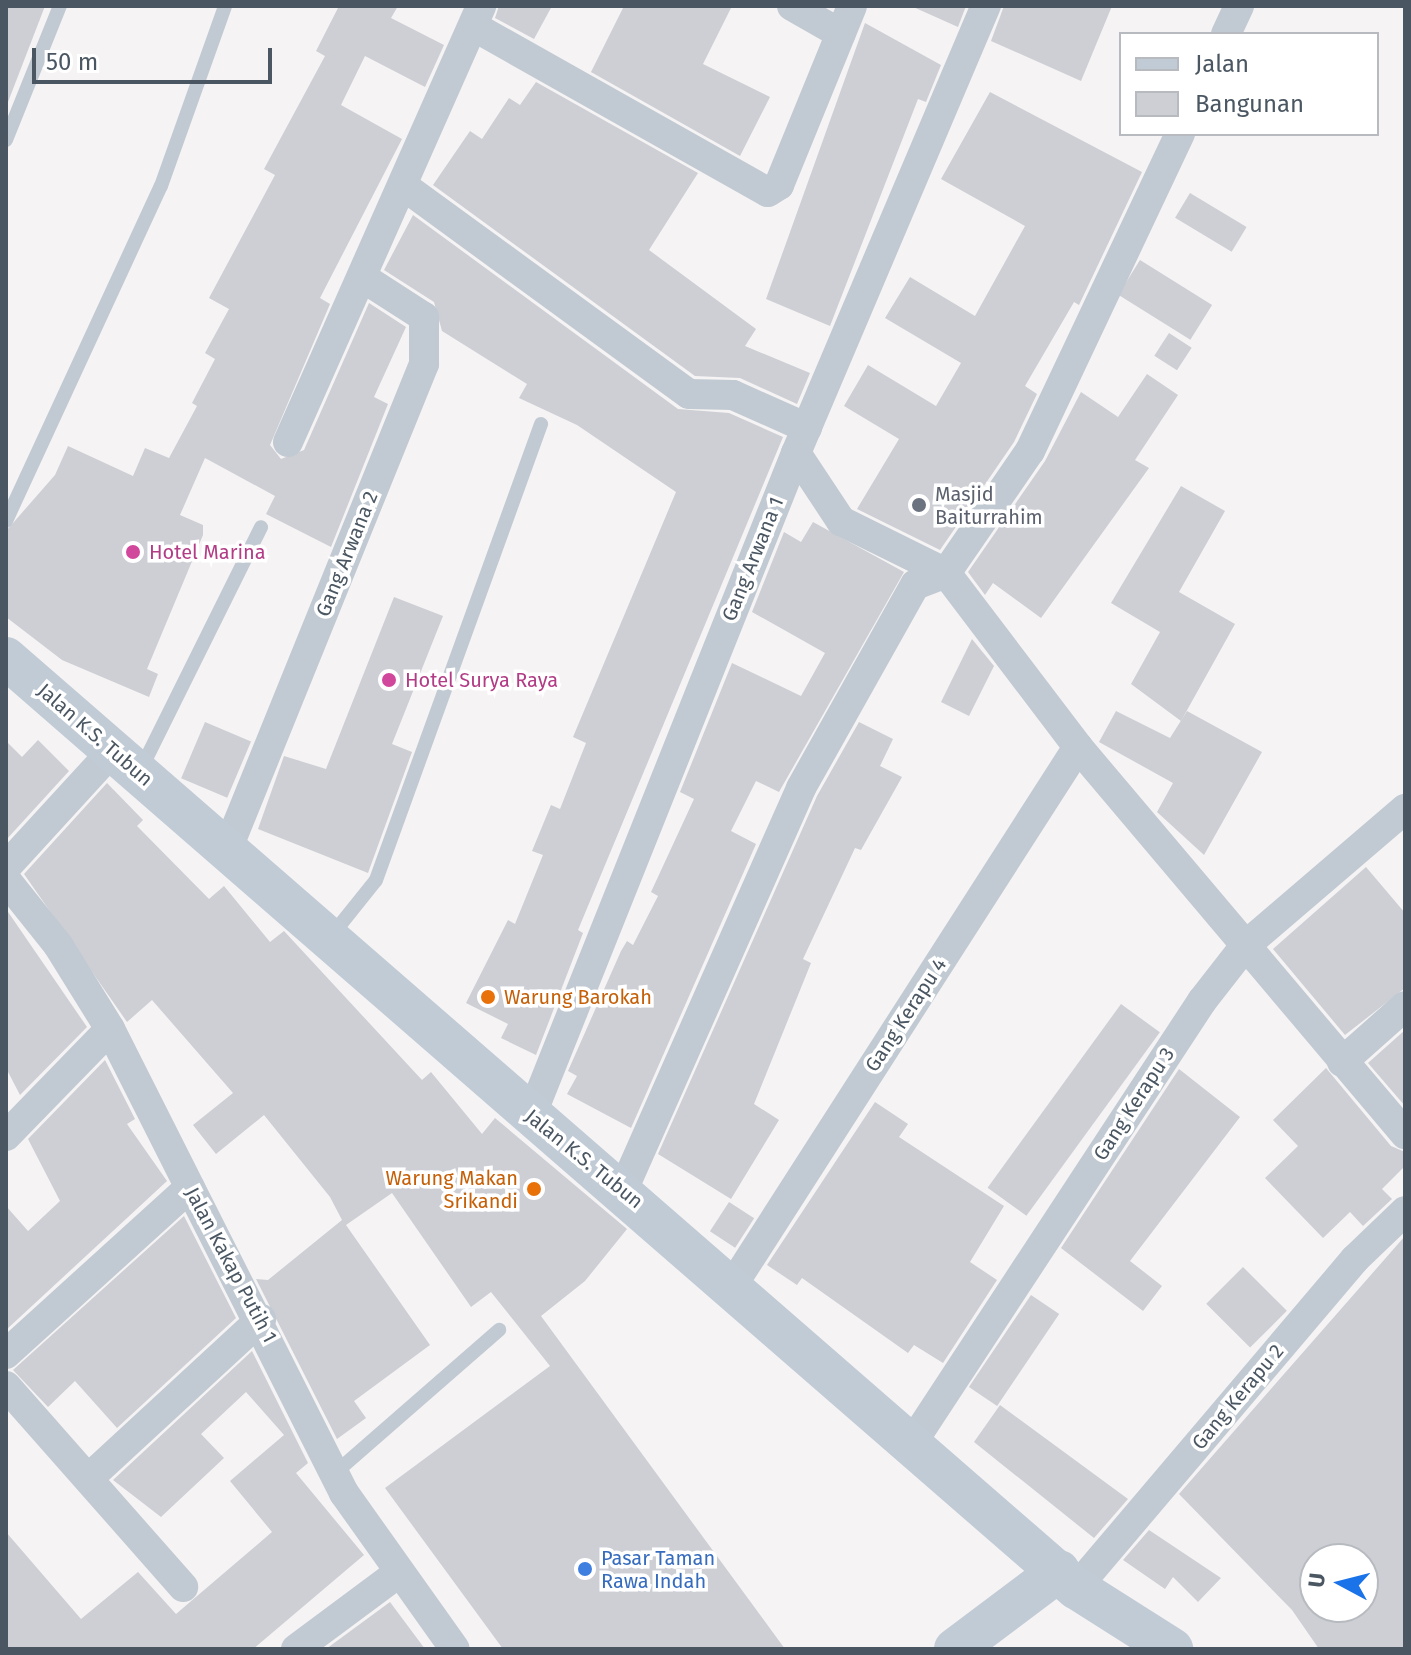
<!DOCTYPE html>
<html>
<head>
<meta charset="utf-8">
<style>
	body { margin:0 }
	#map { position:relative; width:1411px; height:1655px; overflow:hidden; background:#f5f3f3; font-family:"Fira Sans",sans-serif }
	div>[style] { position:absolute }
	.building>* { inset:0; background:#cdcfd5; transform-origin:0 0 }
	.lane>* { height:14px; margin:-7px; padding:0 7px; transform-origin:7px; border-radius:7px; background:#c1cad2 }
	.street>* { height:30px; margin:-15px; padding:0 15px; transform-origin:15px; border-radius:15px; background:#c1cad2 }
	.secondary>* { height:42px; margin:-21px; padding:0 21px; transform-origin:21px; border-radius:21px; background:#c1cbd6 }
	.dots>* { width:22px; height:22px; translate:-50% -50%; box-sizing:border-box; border:4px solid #fff; border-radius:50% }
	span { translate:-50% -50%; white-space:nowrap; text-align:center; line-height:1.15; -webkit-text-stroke:7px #fff; paint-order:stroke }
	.worship-label { font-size:20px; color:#5b616d }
	.left { translate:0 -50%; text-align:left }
	.hotel-label { font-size:20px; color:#b23c85 }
	.street-label { font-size:20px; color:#4a5661 }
	.food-label { font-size:20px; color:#c56008 }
	.right { translate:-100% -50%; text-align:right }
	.shop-label { font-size:20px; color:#366cbe }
	.frame { position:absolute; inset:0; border:8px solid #4a5661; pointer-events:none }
	.legend { position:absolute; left:1119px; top:32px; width:260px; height:104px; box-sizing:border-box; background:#fff; border:2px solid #b7bbc0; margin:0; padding:10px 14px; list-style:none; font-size:24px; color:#4a5661 }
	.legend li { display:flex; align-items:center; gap:16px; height:40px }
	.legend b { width:40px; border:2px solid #b7bbc0 }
	.north { position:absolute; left:1299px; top:1543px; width:80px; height:80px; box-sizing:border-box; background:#fff; border:2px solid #b7bbc0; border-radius:50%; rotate:277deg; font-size:22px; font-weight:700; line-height:32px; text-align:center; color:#4a5661 }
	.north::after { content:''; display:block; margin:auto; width:28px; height:36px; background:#1a73e8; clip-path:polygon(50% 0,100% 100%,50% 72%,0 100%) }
	.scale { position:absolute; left:32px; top:48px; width:240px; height:36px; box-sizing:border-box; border:4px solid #4a5661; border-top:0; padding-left:10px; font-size:24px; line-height:28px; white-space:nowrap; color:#4a5661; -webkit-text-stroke:6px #fff; paint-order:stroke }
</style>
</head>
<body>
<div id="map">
	<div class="building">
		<i style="clip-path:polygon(6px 6px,45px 6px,8px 102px,6px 102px)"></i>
		<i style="clip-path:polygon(339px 6px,398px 6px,391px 18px,444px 45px,425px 87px,365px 56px,341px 105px,402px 139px,320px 298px,330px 304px,270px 445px,281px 459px,304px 450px,369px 303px,406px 327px,374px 397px,388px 404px,331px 547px,266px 514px,275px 496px,205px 458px,180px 515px,203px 525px,203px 535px,147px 669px,158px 674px,149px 697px,62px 660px,6px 617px,6px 531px,55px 475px,68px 446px,133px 476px,145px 448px,169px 458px,197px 406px,192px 403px,215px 359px,205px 353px,229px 309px,209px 298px,275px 175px,264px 169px,325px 56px,316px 51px)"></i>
		<i style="clip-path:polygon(499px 6px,552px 6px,534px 39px,495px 18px)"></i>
		<i style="clip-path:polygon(624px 6px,732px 6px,703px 64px,770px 97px,740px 156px,591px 72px)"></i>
		<i style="clip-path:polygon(911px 6px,966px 6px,958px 27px)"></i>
		<i style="clip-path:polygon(1004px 6px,1112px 6px,1081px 81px,991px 41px)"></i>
		<i style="clip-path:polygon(865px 23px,941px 65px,926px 102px,918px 99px,830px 326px,766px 299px)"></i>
		<i style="clip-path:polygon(536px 82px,698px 173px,649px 250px,756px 329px,745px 346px,810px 373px,797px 404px,740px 378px,695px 376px,433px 185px,470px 131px,482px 139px,509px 98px,520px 105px)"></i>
		<i style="clip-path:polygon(990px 92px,1142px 172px,1079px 305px,1074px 302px,1025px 386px,1037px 394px,1014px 442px,940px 550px,857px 509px,899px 439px,844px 406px,868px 365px,936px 406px,961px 363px,885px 318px,910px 277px,975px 316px,1025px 226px,941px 179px)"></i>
		<i style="left:1190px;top:193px;width:66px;height:29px;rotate:31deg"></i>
		<i style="clip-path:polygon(413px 215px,678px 409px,729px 413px,783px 437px,578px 930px,583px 933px,536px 1055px,501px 1038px,508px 1024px,466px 1003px,508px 920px,515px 924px,543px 855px,532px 851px,551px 805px,560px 809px,586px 743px,573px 737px,676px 492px,577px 425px,519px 398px,527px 384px,442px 331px,434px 302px,384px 270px)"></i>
		<i style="left:1140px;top:260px;width:85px;height:41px;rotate:32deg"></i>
		<i style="left:1169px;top:333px;width:27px;height:27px;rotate:33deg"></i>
		<i style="clip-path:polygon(1147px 374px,1178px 395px,1135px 460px,1149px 468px,1041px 618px,993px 583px,985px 595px,968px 572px,1045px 461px,1081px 392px,1118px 417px)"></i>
		<i style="clip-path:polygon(1181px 486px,1225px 511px,1179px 592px,1235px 624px,1181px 721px,1131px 684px,1160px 632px,1111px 603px)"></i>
		<i style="clip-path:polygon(813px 522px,904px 572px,779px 792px,756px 781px,731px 831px,756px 844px,631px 1128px,567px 1094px,577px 1076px,568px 1071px,621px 951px,627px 941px,633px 945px,658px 896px,651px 892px,694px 799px,680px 792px,732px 663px,801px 696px,825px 653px,752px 612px,784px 532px,801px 542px)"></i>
		<i style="clip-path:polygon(394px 597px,443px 616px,392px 744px,412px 752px,368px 873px,258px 829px,284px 756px,326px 769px)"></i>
		<i style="clip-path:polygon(972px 639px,994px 666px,969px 716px,941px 702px)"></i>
		<i style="clip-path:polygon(1116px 711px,1170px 738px,1187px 711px,1262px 752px,1204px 855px,1157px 812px,1173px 783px,1099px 742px)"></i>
		<i style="left:205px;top:722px;width:50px;height:61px;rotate:23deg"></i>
		<i style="clip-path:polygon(859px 722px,893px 739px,880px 766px,902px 777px,861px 850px,855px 848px,803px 959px,811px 963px,754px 1104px,779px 1120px,731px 1199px,658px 1154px,817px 796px)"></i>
		<i style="clip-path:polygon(38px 740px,69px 771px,6px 840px,6px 741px,22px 757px)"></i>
		<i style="clip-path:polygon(107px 783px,143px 820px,137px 826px,209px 899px,224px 886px,270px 942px,284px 931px,422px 1080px,431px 1072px,482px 1134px,495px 1118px,627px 1229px,585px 1281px,541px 1316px,785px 1649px,503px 1649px,385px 1488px,550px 1366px,491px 1292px,471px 1307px,392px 1193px,346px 1225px,430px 1345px,354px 1401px,366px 1418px,337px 1439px,256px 1279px,268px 1280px,342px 1220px,330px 1197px,264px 1115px,216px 1154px,193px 1125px,233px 1093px,152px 1000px,127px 1022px,24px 874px)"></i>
		<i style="clip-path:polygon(1366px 867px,1405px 913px,1405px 988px,1345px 1035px,1273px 949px)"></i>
		<i style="clip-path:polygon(6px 909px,87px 1027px,20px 1095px,6px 1068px)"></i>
		<i style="left:1121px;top:1004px;width:48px;height:227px;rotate:36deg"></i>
		<i style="clip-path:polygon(1405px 1030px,1405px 1106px,1368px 1063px)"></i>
		<i style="clip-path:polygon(105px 1060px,135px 1119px,127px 1124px,167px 1181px,6px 1330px,6px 1206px,28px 1231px,60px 1201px,28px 1139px)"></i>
		<i style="clip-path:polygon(1326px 1068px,1391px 1146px,1405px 1152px,1405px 1166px,1382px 1189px,1392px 1199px,1363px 1226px,1350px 1212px,1323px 1238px,1265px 1178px,1298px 1146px,1273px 1120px)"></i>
		<i style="clip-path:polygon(1179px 1069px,1240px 1117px,1130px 1261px,1162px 1286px,1143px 1311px,1061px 1248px)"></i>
		<i style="clip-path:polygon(875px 1102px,908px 1124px,899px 1137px,1004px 1206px,970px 1262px,997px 1280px,943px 1363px,914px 1345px,908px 1353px,802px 1278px,797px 1285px,767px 1265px)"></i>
		<i style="left:729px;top:1202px;width:30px;height:35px;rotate:33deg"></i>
		<i style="clip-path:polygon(184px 1216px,236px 1318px,117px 1428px,75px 1381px,48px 1407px,13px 1370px)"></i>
		<i style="clip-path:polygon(evenodd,1405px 1236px,1405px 1649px,1319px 1649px,1292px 1610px,1179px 1494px,1405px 1236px,1315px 1559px,1363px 1559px,1363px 1607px,1315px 1607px,1315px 1559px)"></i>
		<i style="left:1243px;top:1267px;width:62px;height:52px;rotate:45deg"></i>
		<i style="left:1031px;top:1295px;width:34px;height:111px;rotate:34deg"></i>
		<i style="clip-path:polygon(252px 1351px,308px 1463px,296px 1473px,364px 1555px,253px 1649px,6px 1649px,6px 1532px,81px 1619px,138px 1572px,176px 1614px,272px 1532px,230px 1481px,284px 1435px,246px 1392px,201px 1434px,224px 1458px,161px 1517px,113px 1480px)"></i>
		<i style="clip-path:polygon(1000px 1405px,1128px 1499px,1094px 1538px,974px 1442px)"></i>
		<i style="clip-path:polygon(1149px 1530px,1221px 1578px,1198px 1602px,1173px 1577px,1165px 1589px,1123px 1560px)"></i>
		<i style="clip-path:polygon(390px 1602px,425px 1649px,326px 1649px)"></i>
	</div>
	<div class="lane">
		<i style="left:6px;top:140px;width:144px;rotate:-68.1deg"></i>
		<i style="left:6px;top:521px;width:369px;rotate:-65.2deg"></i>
		<i style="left:161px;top:186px;width:191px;rotate:-70.4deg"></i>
		<i style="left:141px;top:769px;width:270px;rotate:-63.6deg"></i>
		<i style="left:332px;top:935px;width:70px;rotate:-51.3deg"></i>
		<i style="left:376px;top:880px;width:485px;rotate:-70.1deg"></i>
		<i style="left:335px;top:1473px;width:218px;rotate:-41.1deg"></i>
	</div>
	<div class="street">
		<i style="left:792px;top:6px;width:56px;rotate:29.7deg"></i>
		<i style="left:473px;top:26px;width:338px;rotate:29.4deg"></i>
		<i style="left:768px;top:192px;width:13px;rotate:-32deg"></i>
		<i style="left:779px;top:185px;width:193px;rotate:-67.8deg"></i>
		<i style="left:1226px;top:34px;width:31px;rotate:-65deg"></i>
		<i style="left:405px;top:187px;width:351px;rotate:36.1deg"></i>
		<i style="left:689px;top:394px;width:44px;rotate:1.3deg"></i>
		<i style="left:733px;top:395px;width:81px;rotate:24deg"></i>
		<i style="left:288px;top:442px;width:477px;rotate:-66.1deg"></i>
		<i style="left:796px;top:453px;width:82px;rotate:56.5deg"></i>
		<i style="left:841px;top:521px;width:117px;rotate:26.3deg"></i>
		<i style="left:946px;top:573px;width:218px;rotate:52.8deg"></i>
		<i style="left:1078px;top:747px;width:507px;rotate:49.8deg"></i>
		<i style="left:225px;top:855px;width:530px;rotate:-67.94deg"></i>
		<i style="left:424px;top:364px;width:47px;rotate:-90deg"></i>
		<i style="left:424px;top:317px;width:70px;rotate:-147.2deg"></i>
		<i style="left:6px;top:867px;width:160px;rotate:-47.5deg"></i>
		<i style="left:6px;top:880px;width:83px;rotate:51.3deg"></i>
		<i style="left:58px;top:945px;width:99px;rotate:58.2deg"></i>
		<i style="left:110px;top:1029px;width:520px;rotate:63.24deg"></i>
		<i style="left:344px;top:1493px;width:191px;rotate:54.6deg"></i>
		<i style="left:1342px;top:1062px;width:84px;rotate:-41.6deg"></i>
		<i style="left:531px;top:1116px;width:714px;rotate:-68.21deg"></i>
		<i style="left:796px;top:453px;width:486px;rotate:-67deg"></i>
		<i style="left:6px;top:1136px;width:149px;rotate:-45.8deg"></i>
		<i style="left:623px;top:1190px;width:440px;rotate:-66.1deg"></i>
		<i style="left:801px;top:788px;width:233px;rotate:-60.7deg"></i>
		<i style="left:915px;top:585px;width:33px;rotate:-21deg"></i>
		<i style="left:946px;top:573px;width:148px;rotate:-55.5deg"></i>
		<i style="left:1030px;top:451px;width:351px;rotate:-64.7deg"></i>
		<i style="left:734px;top:1283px;width:637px;rotate:-57.31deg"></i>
		<i style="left:6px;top:1354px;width:248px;rotate:-42.2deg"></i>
		<i style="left:6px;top:1386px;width:268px;rotate:48.6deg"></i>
		<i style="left:912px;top:1443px;width:529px;rotate:-56.73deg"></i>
		<i style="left:1202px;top:1001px;width:70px;rotate:-52deg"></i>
		<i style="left:1245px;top:946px;width:211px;rotate:-40.6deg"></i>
		<i style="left:90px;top:1477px;width:233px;rotate:-42.7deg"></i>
		<i style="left:1076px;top:1588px;width:431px;rotate:-49.7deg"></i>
		<i style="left:1355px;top:1259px;width:69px;rotate:-43.8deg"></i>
		<i style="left:296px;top:1649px;width:126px;rotate:-36.6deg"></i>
	</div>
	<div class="secondary">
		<i style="left:6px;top:658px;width:1418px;rotate:41deg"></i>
		<i style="left:1076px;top:1588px;width:114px;rotate:32.4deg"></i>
		<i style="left:955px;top:1649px;width:130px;rotate:-36.9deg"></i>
	</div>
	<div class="dots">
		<i style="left:919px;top:505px;background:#6b7280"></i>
		<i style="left:133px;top:552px;background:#d1479c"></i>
		<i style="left:389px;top:680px;background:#d1479c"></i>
		<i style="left:488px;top:997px;background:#e8710a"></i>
		<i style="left:534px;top:1189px;background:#e8710a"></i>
		<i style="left:585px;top:1569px;background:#3f7fe0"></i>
	</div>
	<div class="worship-label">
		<span class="left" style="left:935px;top:506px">Masjid<br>Baiturrahim</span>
	</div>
	<div class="hotel-label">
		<span class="left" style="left:149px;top:552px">Hotel Marina</span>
		<span class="left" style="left:405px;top:680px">Hotel Surya Raya</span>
	</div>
	<div class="street-label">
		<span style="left:347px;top:554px;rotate:-68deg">Gang Arwana 2</span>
		<span style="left:753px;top:559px;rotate:-68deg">Gang Arwana 1</span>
		<span style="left:95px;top:735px;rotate:41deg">Jalan K.S. Tubun</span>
		<span style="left:906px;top:1015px;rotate:-57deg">Gang Kerapu 4</span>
		<span style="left:1134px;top:1104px;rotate:-57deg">Gang Kerapu 3</span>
		<span style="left:584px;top:1159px;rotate:39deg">Jalan K.S. Tubun</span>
		<span style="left:231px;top:1265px;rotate:62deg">Jalan Kakap Putih 1</span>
		<span style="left:1238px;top:1397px;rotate:-50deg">Gang Kerapu 2</span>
	</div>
	<div class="food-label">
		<span class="left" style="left:504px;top:997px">Warung Barokah</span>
		<span class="right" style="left:518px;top:1190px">Warung Makan<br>Srikandi</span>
	</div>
	<div class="shop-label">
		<span class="left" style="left:601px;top:1570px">Pasar Taman<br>Rawa Indah</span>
	</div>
	<div class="frame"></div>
	<ul class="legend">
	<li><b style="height:10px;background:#c1cbd6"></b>Jalan</li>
	<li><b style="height:22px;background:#cdcfd5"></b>Bangunan</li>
	</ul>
	<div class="north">U</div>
	<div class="scale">50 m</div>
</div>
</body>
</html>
